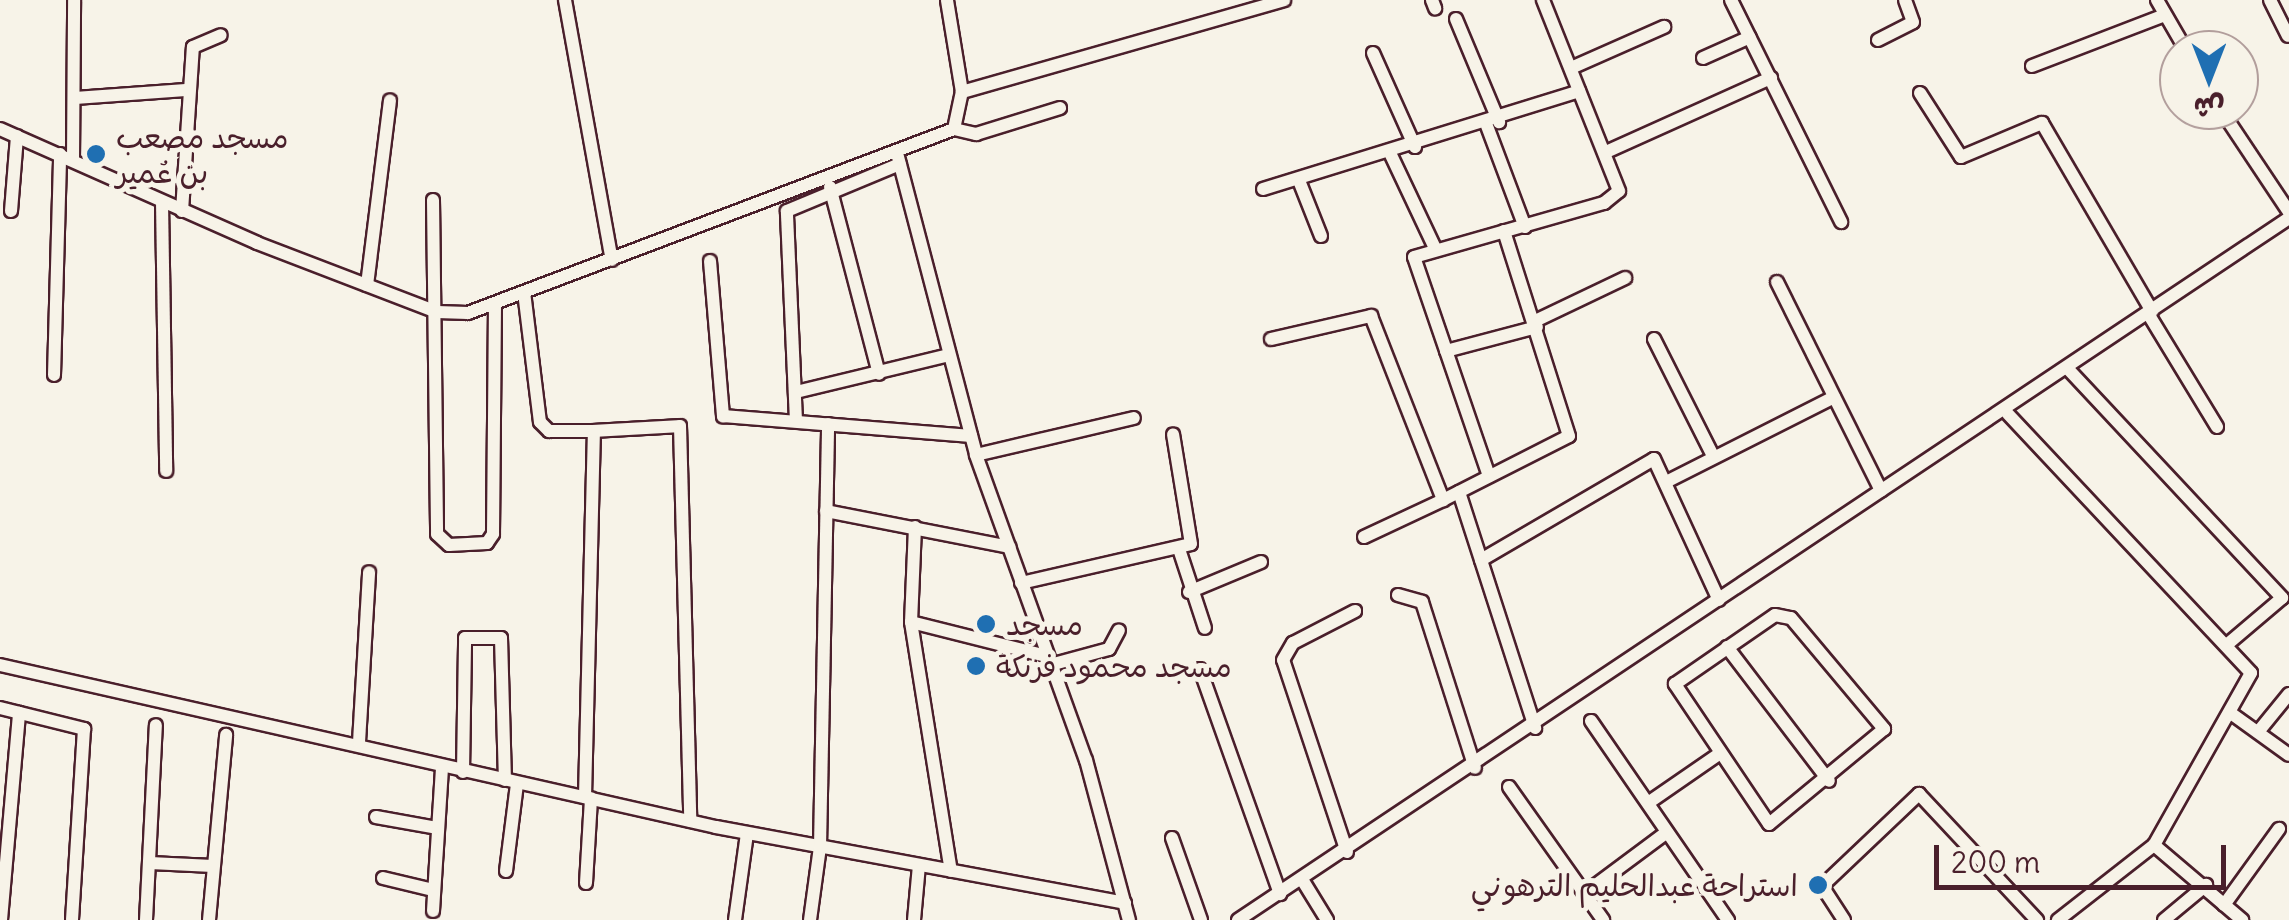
<!DOCTYPE html>
<html>
<head>
<meta charset="utf-8">
<style>
	body { margin:0 }
	#map { position:relative; width:2289px; height:920px; overflow:hidden; background:#f7f3e8; font-family:Delius,"Playpen Sans Arabic",sans-serif }
	div>[style] { position:absolute }
	.roads { filter:drop-shadow(2px 0 #4a1f2b) drop-shadow(-2px 0 #4a1f2b) drop-shadow(0 2px #4a1f2b) drop-shadow(0 -2px #4a1f2b) }
	.minor>* { height:12px; margin:-6px; padding:0 6px; transform-origin:6px; border-radius:6px; background:#f7f3e8 }
	.dots>* { width:28px; height:28px; translate:-50% -50%; box-sizing:border-box; border:5px solid #f7f3e8; border-radius:50% }
	span { translate:-50% -50%; white-space:nowrap; text-align:center; line-height:1.15; -webkit-text-stroke:10px #f7f3e8; paint-order:stroke }
	.poi-label { font-size:30px; color:#4a1f2b }
	.left { translate:0 -50%; text-align:left }
	.right { translate:-100% -50%; text-align:right }
	.north { position:absolute; left:2159px; top:30px; width:100px; height:100px; box-sizing:border-box; background:#f7f3e8; border:2px solid #b29e9c; border-radius:50%; rotate:180deg; font-size:28px; font-weight:700; line-height:40px; text-align:center; color:#4a1f2b }
	.north::after { content:''; display:block; margin:auto; width:35px; height:45px; background:#1f6fb2; clip-path:polygon(50% 0,100% 100%,50% 72%,0 100%) }
	.scale { position:absolute; left:1934px; top:845px; width:292px; height:45px; box-sizing:border-box; border:5px solid #4a1f2b; border-top:0; padding-left:12px; font-size:30px; line-height:35px; white-space:nowrap; color:#4a1f2b; -webkit-text-stroke:8px #f7f3e8; paint-order:stroke }
</style>
</head>
<body>
<div id="map">
	<div class="roads">
		<div class="minor">
			<i style="left:565px;top:0;width:264px;rotate:79.8deg"></i>
			<i style="left:1432px;top:0;width:9px;rotate:69deg"></i>
			<i style="left:1731px;top:0;width:248px;rotate:63.6deg"></i>
			<i style="left:2157px;top:0;width:58px;rotate:59.9deg"></i>
			<i style="left:2270px;top:0;width:40px;rotate:63.4deg"></i>
			<i style="left:1456px;top:19px;width:112px;rotate:67.3deg"></i>
			<i style="left:1878px;top:40px;width:39px;rotate:-27deg"></i>
			<i style="left:1913px;top:22px;width:23px;rotate:-110deg"></i>
			<i style="left:1373px;top:53px;width:103px;rotate:65.9deg"></i>
			<i style="left:1703px;top:58px;width:51px;rotate:-24.1deg"></i>
			<i style="left:2032px;top:66px;width:142px;rotate:-21deg"></i>
			<i style="left:1571px;top:68px;width:102px;rotate:-23.8deg"></i>
			<i style="left:962px;top:92px;width:335px;rotate:-15.9deg"></i>
			<i style="left:1920px;top:93px;width:76px;rotate:57.4deg"></i>
			<i style="left:1961px;top:157px;width:88px;rotate:-22.8deg"></i>
			<i style="left:2042px;top:123px;width:218px;rotate:59.7deg"></i>
			<i style="left:75px;top:98px;width:111px;rotate:-4.1deg"></i>
			<i style="left:2221px;top:110px;width:123px;rotate:56.3deg"></i>
			<i style="left:1487px;top:126px;width:108px;rotate:69.4deg"></i>
			<i style="left:0;top:129px;width:281px;rotate:23.9deg"></i>
			<i style="left:257px;top:243px;width:193px;rotate:21deg"></i>
			<i style="left:437px;top:312px;width:31px;rotate:2deg"></i>
			<i style="left:468px;top:313px;width:520px;rotate:-20.74deg"></i>
			<i style="left:954px;top:129px;width:38px;rotate:-78deg"></i>
			<i style="left:962px;top:92px;width:93px;rotate:-99.3deg"></i>
			<i style="left:954px;top:129px;width:23px;rotate:13deg"></i>
			<i style="left:976px;top:134px;width:88px;rotate:-17.2deg"></i>
			<i style="left:1606px;top:152px;width:181px;rotate:-24.2deg"></i>
			<i style="left:897px;top:153px;width:312px;rotate:75.3deg"></i>
			<i style="left:976px;top:455px;width:324px;rotate:70.2deg"></i>
			<i style="left:1086px;top:760px;width:166px;rotate:75deg"></i>
			<i style="left:1391px;top:155px;width:101px;rotate:64.7deg"></i>
			<i style="left:73px;top:160px;width:160px;rotate:-89.6deg"></i>
			<i style="left:1300px;top:183px;width:57px;rotate:68.4deg"></i>
			<i style="left:830px;top:187px;width:193px;rotate:75.3deg"></i>
			<i style="left:1263px;top:189px;width:331px;rotate:-17.2deg"></i>
			<i style="left:433px;top:200px;width:334px;rotate:89.3deg"></i>
			<i style="left:437px;top:534px;width:16px;rotate:43deg"></i>
			<i style="left:449px;top:545px;width:38px;rotate:-3deg"></i>
			<i style="left:487px;top:543px;width:11px;rotate:-56deg"></i>
			<i style="left:493px;top:534px;width:230px;rotate:-89.5deg"></i>
			<i style="left:162px;top:202px;width:269px;rotate:89.1deg"></i>
			<i style="left:11px;top:211px;width:75px;rotate:-85.4deg"></i>
			<i style="left:182px;top:211px;width:164px;rotate:-86.2deg"></i>
			<i style="left:193px;top:47px;width:30px;rotate:-23deg"></i>
			<i style="left:710px;top:261px;width:156px;rotate:85.2deg"></i>
			<i style="left:723px;top:416px;width:249px;rotate:4.6deg"></i>
			<i style="left:1777px;top:282px;width:233px;rotate:63.5deg"></i>
			<i style="left:367px;top:285px;width:186px;rotate:-82.9deg"></i>
			<i style="left:524px;top:292px;width:131px;rotate:83deg"></i>
			<i style="left:540px;top:422px;width:13px;rotate:45deg"></i>
			<i style="left:549px;top:431px;width:45px"></i>
			<i style="left:2149px;top:315px;width:131px;rotate:58.7deg"></i>
			<i style="left:1535px;top:321px;width:100px;rotate:-25.5deg"></i>
			<i style="left:1271px;top:339px;width:103px;rotate:-13deg"></i>
			<i style="left:1371px;top:316px;width:198px;rotate:68.6deg"></i>
			<i style="left:1443px;top:500px;width:141px;rotate:-26.9deg"></i>
			<i style="left:1569px;top:436px;width:215px;rotate:-107.6deg"></i>
			<i style="left:1654px;top:339px;width:131px;rotate:63.2deg"></i>
			<i style="left:1446px;top:351px;width:94px;rotate:-14.8deg"></i>
			<i style="left:2069px;top:370px;width:312px;rotate:46.9deg"></i>
			<i style="left:2282px;top:598px;width:70px;rotate:139.7deg"></i>
			<i style="left:54px;top:375px;width:221px;rotate:-88.4deg"></i>
			<i style="left:796px;top:392px;width:157px;rotate:-13.6deg"></i>
			<i style="left:2008px;top:414px;width:355px;rotate:46.8deg"></i>
			<i style="left:2251px;top:673px;width:197px;rotate:119.4deg"></i>
			<i style="left:2154px;top:845px;width:122px;rotate:142deg"></i>
			<i style="left:796px;top:421px;width:210px;rotate:-92.5deg"></i>
			<i style="left:787px;top:211px;width:122px;rotate:-22.6deg"></i>
			<i style="left:976px;top:455px;width:162px;rotate:-13.2deg"></i>
			<i style="left:1489px;top:476px;width:231px;rotate:-108.9deg"></i>
			<i style="left:1414px;top:257px;width:198px;rotate:-15.9deg"></i>
			<i style="left:1604px;top:203px;width:19px;rotate:-39deg"></i>
			<i style="left:1619px;top:191px;width:206px;rotate:-111.7deg"></i>
			<i style="left:1668px;top:481px;width:186px;rotate:-26.8deg"></i>
			<i style="left:1459px;top:492px;width:248px;rotate:72.1deg"></i>
			<i style="left:826px;top:511px;width:187px;rotate:11.1deg"></i>
			<i style="left:915px;top:527px;width:95px;rotate:92.4deg"></i>
			<i style="left:911px;top:622px;width:252px;rotate:80.9deg"></i>
			<i style="left:1364px;top:537px;width:87px;rotate:-25.1deg"></i>
			<i style="left:1179px;top:549px;width:83px;rotate:71.8deg"></i>
			<i style="left:1481px;top:560px;width:200px;rotate:-30.3deg"></i>
			<i style="left:1654px;top:459px;width:155px;rotate:65.3deg"></i>
			<i style="left:1021px;top:583px;width:174px;rotate:-12.9deg"></i>
			<i style="left:1191px;top:544px;width:111px;rotate:-99.3deg"></i>
			<i style="left:1189px;top:592px;width:78px;rotate:-22.6deg"></i>
			<i style="left:1398px;top:595px;width:25px;rotate:16deg"></i>
			<i style="left:1422px;top:602px;width:174px;rotate:72.3deg"></i>
			<i style="left:1775px;top:615px;width:16px;rotate:11deg"></i>
			<i style="left:1791px;top:618px;width:145px;rotate:50deg"></i>
			<i style="left:1884px;top:729px;width:149px;rotate:140.4deg"></i>
			<i style="left:1769px;top:824px;width:169px;rotate:-123.9deg"></i>
			<i style="left:1675px;top:684px;width:121px;rotate:-34.6deg"></i>
			<i style="left:911px;top:622px;width:139px;rotate:14.1deg"></i>
			<i style="left:1727px;top:647px;width:168px;rotate:52.7deg"></i>
			<i style="left:0;top:665px;width:734px;rotate:12.75deg"></i>
			<i style="left:716px;top:827px;width:416px;rotate:10.5deg"></i>
			<i style="left:1050px;top:665px;width:61px;rotate:-15.2deg"></i>
			<i style="left:1109px;top:649px;width:21px;rotate:-62deg"></i>
			<i style="left:1200px;top:669px;width:239px;rotate:70.4deg"></i>
			<i style="left:0;top:708px;width:87px;rotate:14deg"></i>
			<i style="left:84px;top:729px;width:191px;rotate:93.6deg"></i>
			<i style="left:2232px;top:714px;width:70px;rotate:35.7deg"></i>
			<i style="left:1591px;top:721px;width:242px;rotate:55.5deg"></i>
			<i style="left:2258px;top:732px;width:49px;rotate:-50.8deg"></i>
			<i style="left:359px;top:742px;width:170px;rotate:-86.6deg"></i>
			<i style="left:463px;top:772px;width:134px;rotate:-89.1deg"></i>
			<i style="left:465px;top:638px;width:36px"></i>
			<i style="left:501px;top:638px;width:142px;rotate:88.4deg"></i>
			<i style="left:1509px;top:787px;width:163px;rotate:54.7deg"></i>
			<i style="left:585px;top:797px;width:366px;rotate:-88.6deg"></i>
			<i style="left:594px;top:431px;width:86px;rotate:-3.3deg"></i>
			<i style="left:680px;top:426px;width:395px;rotate:88.5deg"></i>
			<i style="left:1648px;top:803px;width:86px;rotate:-34.6deg"></i>
			<i style="left:376px;top:817px;width:63px;rotate:10.1deg"></i>
			<i style="left:1172px;top:838px;width:87px;rotate:70.5deg"></i>
			<i style="left:2154px;top:845px;width:116px;rotate:40.4deg"></i>
			<i style="left:1347px;top:852px;width:202px;rotate:-108.4deg"></i>
			<i style="left:1283px;top:660px;width:20px;rotate:-60deg"></i>
			<i style="left:1293px;top:643px;width:70px;rotate:-27.3deg"></i>
			<i style="left:150px;top:863px;width:63px;rotate:2.7deg"></i>
			<i style="left:506px;top:871px;width:88px;rotate:-82.8deg"></i>
			<i style="left:383px;top:878px;width:51px;rotate:13.5deg"></i>
			<i style="left:1303px;top:881px;width:46px;rotate:58.4deg"></i>
			<i style="left:586px;top:883px;width:85px;rotate:-86.6deg"></i>
			<i style="left:1585px;top:893px;width:102px;rotate:-36.6deg"></i>
			<i style="left:2224px;top:905px;width:94px;rotate:-54.1deg"></i>
			<i style="left:433px;top:911px;width:145px;rotate:-86.4deg"></i>
			<i style="left:1px;top:920px;width:208px;rotate:-85deg"></i>
			<i style="left:146px;top:920px;width:195px;rotate:-87.1deg"></i>
			<i style="left:209px;top:920px;width:186px;rotate:-84.7deg"></i>
			<i style="left:735px;top:920px;width:87px;rotate:-82.1deg"></i>
			<i style="left:810px;top:920px;width:74px;rotate:-82.2deg"></i>
			<i style="left:820px;top:847px;width:423px;rotate:-88.9deg"></i>
			<i style="left:914px;top:920px;width:55px;rotate:-84.8deg"></i>
			<i style="left:1238px;top:920px;width:1264px;rotate:-33.74deg"></i>
			<i style="left:1844px;top:920px;width:40px;rotate:-122.9deg"></i>
			<i style="left:1822px;top:886px;width:134px;rotate:-43.5deg"></i>
			<i style="left:1919px;top:794px;width:173px;rotate:46.9deg"></i>
			<i style="left:2164px;top:920px;width:55px;rotate:-39.8deg"></i>
		</div>
	</div>
	<div class="dots">
		<i style="left:96px;top:154px;background:#1f6fb2"></i>
		<i style="left:986px;top:624px;background:#1f6fb2"></i>
		<i style="left:976px;top:666px;background:#1f6fb2"></i>
		<i style="left:1818px;top:885px;background:#1f6fb2"></i>
	</div>
	<div class="poi-label">
		<span class="left" style="left:116px;top:154px">مسجد مصعب<br>بن عُمير</span>
		<span class="left" style="left:1006px;top:624px">مسجد</span>
		<span class="left" style="left:996px;top:666px">مسجد محمود فرنكة</span>
		<span class="right" style="left:1798px;top:885px">استراحة عبدالحليم الترهوني</span>
	</div>
	<div class="north">ش</div>
	<div class="scale">200 m</div>
</div>
</body>
</html>
